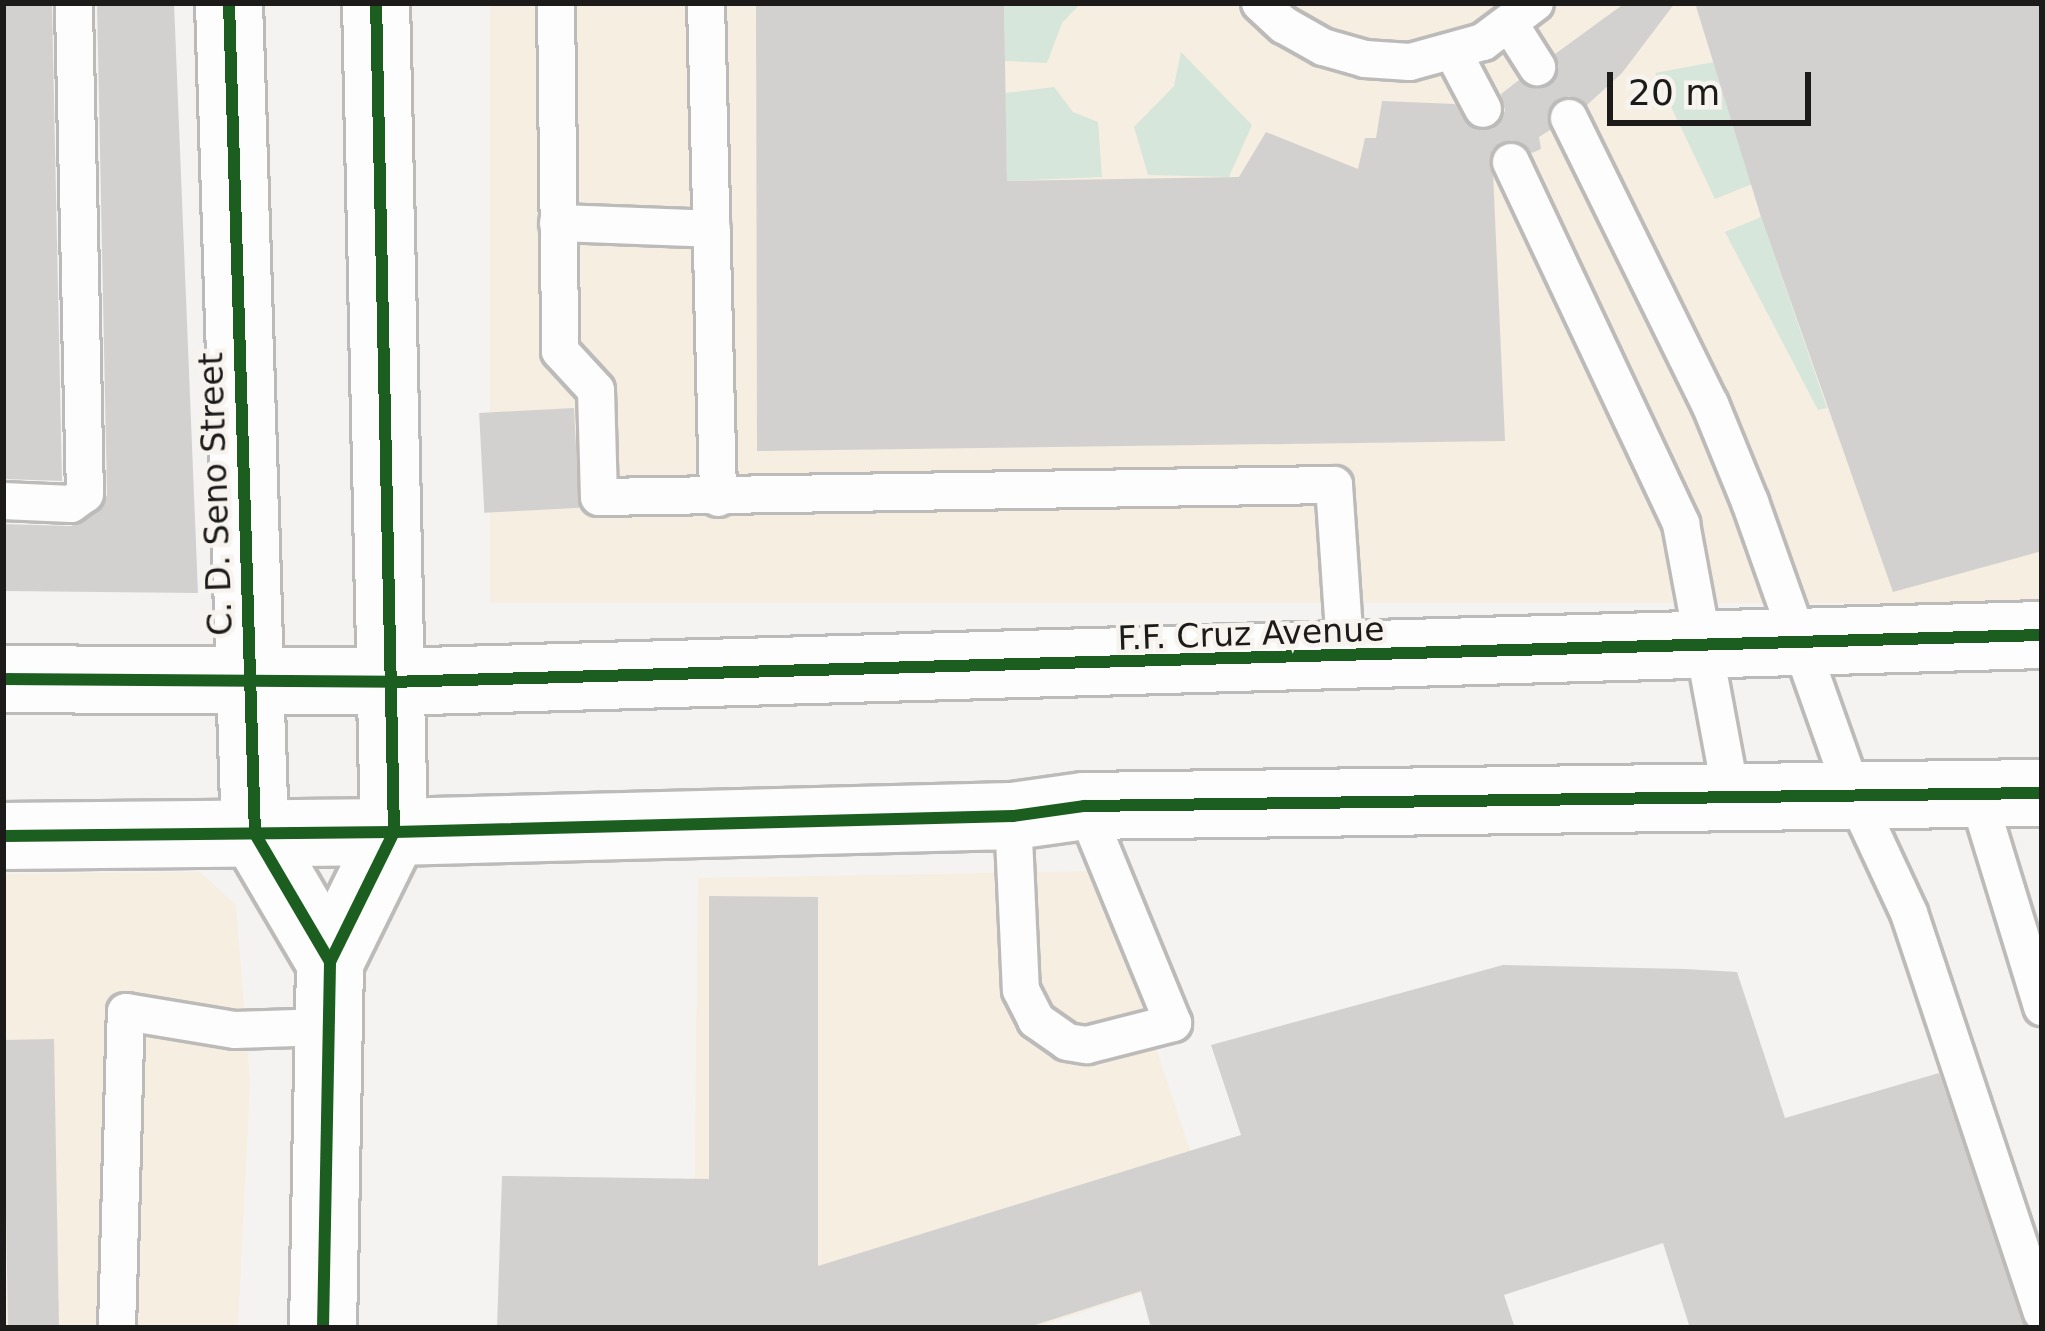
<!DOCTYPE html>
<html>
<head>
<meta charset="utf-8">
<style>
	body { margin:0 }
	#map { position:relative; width:2045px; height:1331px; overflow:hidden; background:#f5f3f1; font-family:"DejaVu Sans",sans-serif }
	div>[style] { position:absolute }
	.commercial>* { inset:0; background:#f5eee1; transform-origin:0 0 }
	.green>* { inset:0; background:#d7e6db }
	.building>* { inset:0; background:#d3d1d0; transform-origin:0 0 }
	.roads { filter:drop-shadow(3px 0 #bcbbb9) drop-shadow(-3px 0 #bcbbb9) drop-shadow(0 3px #bcbbb9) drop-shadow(0 -3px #bcbbb9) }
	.lane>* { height:36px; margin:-18px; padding:0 18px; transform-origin:18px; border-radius:18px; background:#fefdfd }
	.secondary>* { height:66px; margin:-33px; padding:0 33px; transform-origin:33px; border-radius:33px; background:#fefdfd }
	.cycleway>* { height:12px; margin:-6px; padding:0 6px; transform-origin:6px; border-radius:6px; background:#1b5e20 }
	span { translate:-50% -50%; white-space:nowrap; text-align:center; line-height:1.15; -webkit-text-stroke:9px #f7f4ef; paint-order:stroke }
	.street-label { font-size:33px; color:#1c1b1a }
	.frame { position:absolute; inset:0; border:6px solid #1c1b1a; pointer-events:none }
	.scale { position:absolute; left:1607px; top:72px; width:204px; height:54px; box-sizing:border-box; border:6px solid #1c1b1a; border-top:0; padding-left:15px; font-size:36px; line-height:42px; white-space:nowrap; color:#1c1b1a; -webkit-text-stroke:9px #f7f4ef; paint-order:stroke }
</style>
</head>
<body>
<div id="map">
	<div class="commercial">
		<i style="left:490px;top:3px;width:1552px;height:600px"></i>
		<i style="clip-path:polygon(1097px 871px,1228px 1264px,1035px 1328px,693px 1328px,698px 878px)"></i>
		<i style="clip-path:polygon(200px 872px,236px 905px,250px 1082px,238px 1328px,3px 1328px,3px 874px)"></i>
	</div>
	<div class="green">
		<i style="clip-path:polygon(1004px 3px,1081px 3px,1062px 23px,1047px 63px,1005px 61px)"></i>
		<i style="clip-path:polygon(1181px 52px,1252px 125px,1229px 177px,1148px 175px,1134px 127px,1174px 86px)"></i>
		<i style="clip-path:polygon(1714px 62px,1752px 184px,1715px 199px,1655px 73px)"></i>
		<i style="clip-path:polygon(1054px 87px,1073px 112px,1098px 122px,1102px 177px,1007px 181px,1005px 93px)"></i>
		<i style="clip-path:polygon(1761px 217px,1827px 408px,1818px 410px,1725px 232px)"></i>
	</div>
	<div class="building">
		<i style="clip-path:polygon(3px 3px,52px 3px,62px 481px,3px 479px)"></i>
		<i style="clip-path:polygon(97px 3px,174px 3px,198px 593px,3px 591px,3px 524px,71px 526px,98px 512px,107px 495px)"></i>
		<i style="clip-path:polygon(756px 3px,1004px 3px,1007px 181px,1239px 177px,1266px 132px,1358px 169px,1365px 138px,1376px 138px,1382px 101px,1455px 104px,1470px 127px,1492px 129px,1505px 111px,1501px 94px,1519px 80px,1537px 89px,1550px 85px,1559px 67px,1555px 54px,1625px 3px,1675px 3px,1622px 73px,1587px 105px,1569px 96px,1551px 105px,1550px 130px,1539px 137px,1541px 149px,1532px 153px,1512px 140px,1492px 150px,1505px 441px,757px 451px)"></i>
		<i style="clip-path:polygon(1695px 3px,2042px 3px,2042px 551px,1893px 592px,1761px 217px)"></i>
		<i style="left:574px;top:408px;width:100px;height:95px;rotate:87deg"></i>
		<i style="clip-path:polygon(709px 896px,818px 897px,818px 1266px,1241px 1135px,1211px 1045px,1503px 965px,1685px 969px,1737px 972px,1785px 1118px,1939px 1073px,2026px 1328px,1690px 1328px,1663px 1243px,1504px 1295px,1515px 1328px,1151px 1328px,1141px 1291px,1026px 1328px,497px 1328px,502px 1176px,709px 1179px)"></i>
		<i style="left:54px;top:1039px;width:289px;height:51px;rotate:89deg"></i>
	</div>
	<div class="roads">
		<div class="lane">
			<i style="left:556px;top:3px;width:348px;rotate:89.3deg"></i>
			<i style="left:560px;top:351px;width:53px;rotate:47.3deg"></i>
			<i style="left:596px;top:390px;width:107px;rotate:88.4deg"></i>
			<i style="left:599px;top:497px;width:735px;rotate:-0.94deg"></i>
			<i style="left:1334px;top:485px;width:174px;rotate:86.1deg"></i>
			<i style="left:706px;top:3px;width:495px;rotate:88.6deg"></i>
			<i style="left:1260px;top:3px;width:33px;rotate:43deg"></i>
			<i style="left:1284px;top:25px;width:45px;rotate:29.4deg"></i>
			<i style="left:1323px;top:47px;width:44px;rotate:15.9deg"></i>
			<i style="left:1365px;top:59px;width:45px;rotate:3.8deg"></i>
			<i style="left:1410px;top:62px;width:76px;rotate:-15.3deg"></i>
			<i style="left:1483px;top:42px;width:65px;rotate:-36.9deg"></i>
			<i style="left:1511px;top:26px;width:49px;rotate:57.6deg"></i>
			<i style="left:1454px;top:54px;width:62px;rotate:62.2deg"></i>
			<i style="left:1569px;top:118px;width:319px;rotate:63.8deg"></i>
			<i style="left:1710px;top:404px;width:106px;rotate:67.8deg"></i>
			<i style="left:1750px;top:502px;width:311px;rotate:70.5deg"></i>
			<i style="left:1854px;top:795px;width:130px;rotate:65deg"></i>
			<i style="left:1909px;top:913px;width:421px;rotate:71.6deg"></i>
			<i style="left:1511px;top:162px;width:400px;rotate:64.8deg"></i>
			<i style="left:1681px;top:524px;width:280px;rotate:79.5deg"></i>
			<i style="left:558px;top:223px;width:154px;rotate:2.2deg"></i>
			<i style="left:3px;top:501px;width:68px;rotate:2.5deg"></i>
			<i style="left:71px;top:504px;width:17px;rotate:-36deg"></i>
			<i style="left:85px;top:494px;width:491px;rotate:-91.3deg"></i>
			<i style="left:1977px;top:794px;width:223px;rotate:73deg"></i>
			<i style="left:1013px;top:816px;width:174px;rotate:87.4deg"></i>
			<i style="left:1021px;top:990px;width:34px;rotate:63deg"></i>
			<i style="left:1036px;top:1020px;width:38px;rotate:35deg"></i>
			<i style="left:1067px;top:1042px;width:20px;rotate:9deg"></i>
			<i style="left:1087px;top:1045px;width:89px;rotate:-14.3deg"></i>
			<i style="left:1173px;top:1023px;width:235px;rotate:-112.3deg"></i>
			<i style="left:117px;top:1328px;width:316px;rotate:-88.4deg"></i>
			<i style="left:126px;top:1012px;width:110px;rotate:9.4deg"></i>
			<i style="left:235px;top:1030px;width:92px;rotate:-1.9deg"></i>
		</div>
		<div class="secondary">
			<i style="left:229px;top:3px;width:831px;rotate:88.21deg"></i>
			<i style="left:255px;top:834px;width:148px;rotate:59.6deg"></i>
			<i style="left:3px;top:679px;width:387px;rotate:0.4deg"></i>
			<i style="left:390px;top:682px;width:1653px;rotate:-1.63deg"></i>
			<i style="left:3px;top:836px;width:391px;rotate:-0.6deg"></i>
			<i style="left:394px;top:832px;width:619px;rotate:-1.48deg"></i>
			<i style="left:1013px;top:816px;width:72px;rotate:-8deg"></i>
			<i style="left:1084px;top:806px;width:958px;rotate:-0.78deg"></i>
			<i style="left:323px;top:1328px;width:366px;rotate:-88.9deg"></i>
			<i style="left:330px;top:962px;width:145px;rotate:-63.8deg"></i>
			<i style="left:394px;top:832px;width:829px;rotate:-91.24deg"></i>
		</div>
	</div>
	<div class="cycleway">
		<i style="left:229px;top:3px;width:831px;rotate:88.21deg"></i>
		<i style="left:255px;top:834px;width:148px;rotate:59.6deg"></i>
		<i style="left:3px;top:679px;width:387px;rotate:0.4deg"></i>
		<i style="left:390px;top:682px;width:1653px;rotate:-1.63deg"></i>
		<i style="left:3px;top:836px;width:391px;rotate:-0.6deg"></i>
		<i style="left:394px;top:832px;width:619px;rotate:-1.48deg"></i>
		<i style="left:1013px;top:816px;width:72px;rotate:-8deg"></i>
		<i style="left:1084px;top:806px;width:958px;rotate:-0.78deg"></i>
		<i style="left:323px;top:1328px;width:366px;rotate:-88.9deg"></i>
		<i style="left:330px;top:962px;width:145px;rotate:-63.8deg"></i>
		<i style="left:394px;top:832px;width:829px;rotate:-91.24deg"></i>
	</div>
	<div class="street-label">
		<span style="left:216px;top:494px;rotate:-92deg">C. D. Seno Street</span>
		<span style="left:1251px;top:634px;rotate:-2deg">F.F. Cruz Avenue</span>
	</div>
	<div class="frame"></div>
	<div class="scale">20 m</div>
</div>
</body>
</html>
